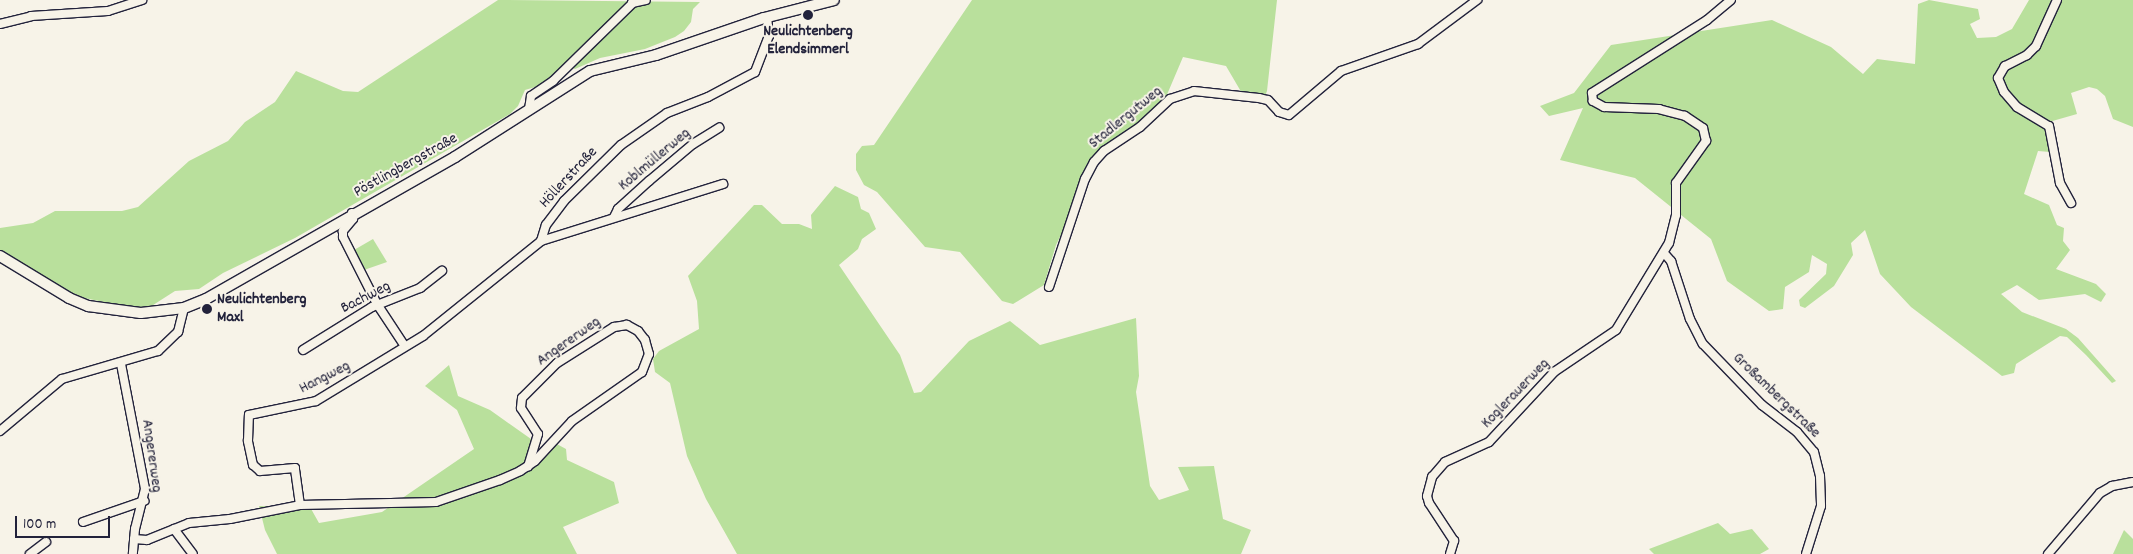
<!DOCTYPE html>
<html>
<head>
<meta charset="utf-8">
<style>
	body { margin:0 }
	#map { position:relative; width:2133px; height:554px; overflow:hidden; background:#f7f3e8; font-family:Dekko,sans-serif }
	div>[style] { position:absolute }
	.green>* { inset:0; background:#b9e09c }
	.roads { filter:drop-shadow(1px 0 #22223b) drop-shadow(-1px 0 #22223b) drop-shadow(0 1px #22223b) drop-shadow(0 -1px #22223b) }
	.minor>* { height:8px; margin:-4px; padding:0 4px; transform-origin:4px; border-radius:4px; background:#f7f3e8 }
	.major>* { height:10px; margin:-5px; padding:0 5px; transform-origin:5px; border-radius:5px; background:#f7f3e8 }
	.dots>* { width:14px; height:14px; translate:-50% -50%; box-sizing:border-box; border:2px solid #f7f3e8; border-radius:50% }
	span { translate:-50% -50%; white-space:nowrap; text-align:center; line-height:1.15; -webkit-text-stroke:4px #f7f3e8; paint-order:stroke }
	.poi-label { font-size:16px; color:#22223b; font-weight:700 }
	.left { translate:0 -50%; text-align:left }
	.street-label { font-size:16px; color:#22223b }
	.scale { position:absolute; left:15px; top:516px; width:95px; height:22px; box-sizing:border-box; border:2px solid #22223b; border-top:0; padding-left:6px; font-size:15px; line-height:18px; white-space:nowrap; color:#22223b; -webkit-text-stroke:4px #f7f3e8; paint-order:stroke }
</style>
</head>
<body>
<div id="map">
	<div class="green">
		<i style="clip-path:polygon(498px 0,700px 2px,693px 9px,691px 22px,684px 31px,675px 37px,645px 49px,600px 58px,575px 69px,569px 66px,542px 85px,525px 90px,518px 106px,510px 114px,295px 238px,223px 273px,199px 289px,175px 291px,150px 307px,129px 307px,84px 298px,54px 285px,0 251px,0 228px,33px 223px,55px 211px,122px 211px,138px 207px,189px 161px,228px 141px,245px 122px,275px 102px,296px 71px,343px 91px,358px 92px)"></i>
		<i style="clip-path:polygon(972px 0,1277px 0,1267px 91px,1265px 96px,1243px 95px,1226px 66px,1183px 57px,1163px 104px,1138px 128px,1102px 151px,1056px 245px,1044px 285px,1013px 304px,1002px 301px,960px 252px,925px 247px,877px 192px,864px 185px,856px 170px,856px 154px,862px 146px,874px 145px)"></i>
		<i style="clip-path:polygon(1929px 0,1978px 9px,1980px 19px,1970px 24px,1977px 38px,1996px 37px,2012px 29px,2029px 0,2133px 0,2133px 127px,2113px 119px,2105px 96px,2097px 89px,2089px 87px,2071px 93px,2077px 114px,2049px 122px,2046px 129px,2050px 152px,2038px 151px,2024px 194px,2049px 205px,2057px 225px,2064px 228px,2063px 241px,2070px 250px,2056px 269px,2096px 284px,2106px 294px,2101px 302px,2085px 294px,2039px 300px,2017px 285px,2001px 294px,2022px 312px,2066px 329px,2078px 338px,2116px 381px,2112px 383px,2086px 355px,2067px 337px,2060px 336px,2016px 364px,2014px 373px,2002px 376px,1911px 307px,1880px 274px,1865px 230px,1851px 243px,1853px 255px,1834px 286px,1805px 308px,1800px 306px,1799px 300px,1826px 274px,1827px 264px,1812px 255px,1809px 272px,1785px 287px,1783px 309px,1769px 311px,1727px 281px,1711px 239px,1635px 178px,1560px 160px,1583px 108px,1549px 116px,1540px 106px,1574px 93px,1611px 45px,1772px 20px,1831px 47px,1863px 74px,1877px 59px,1915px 64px,1918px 4px)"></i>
		<i style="clip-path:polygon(835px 186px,858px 197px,861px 209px,869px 213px,876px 229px,862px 239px,858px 249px,839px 265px,900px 355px,914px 393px,921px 392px,969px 341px,1010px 321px,1040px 345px,1136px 318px,1139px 376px,1136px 392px,1150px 486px,1159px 500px,1189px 490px,1178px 467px,1214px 466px,1223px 519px,1251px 530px,1241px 554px,737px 554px,706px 499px,687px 456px,670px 383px,655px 372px,653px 359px,659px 351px,699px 329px,697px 301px,688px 276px,754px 205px,762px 205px,782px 224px,799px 224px,812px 229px,811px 215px)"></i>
		<i style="clip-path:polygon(373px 239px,387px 262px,364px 270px,354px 250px)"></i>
		<i style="clip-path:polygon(449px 365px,458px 396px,490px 410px,531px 439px,533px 445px,527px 455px,537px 466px,555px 443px,566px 449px,567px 460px,614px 482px,619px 503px,563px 527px,577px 554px,277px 554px,265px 530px,259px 506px,310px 507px,319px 523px,382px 512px,474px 449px,457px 410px,425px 386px)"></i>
		<i style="clip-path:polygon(1718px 523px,1730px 534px,1752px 529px,1769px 549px,1760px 554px,1654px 554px,1649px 549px)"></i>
		<i style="clip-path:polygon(2124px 530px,2133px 539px,2133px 554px,2113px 554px)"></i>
	</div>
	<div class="roads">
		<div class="minor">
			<i style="left:2057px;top:0;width:51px;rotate:114.5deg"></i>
			<i style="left:2036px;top:46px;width:13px;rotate:135deg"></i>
			<i style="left:2027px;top:55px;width:25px;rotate:153deg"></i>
			<i style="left:2005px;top:66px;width:14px;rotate:120deg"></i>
			<i style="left:1998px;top:78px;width:15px;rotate:67deg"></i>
			<i style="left:2004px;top:92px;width:20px;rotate:49deg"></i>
			<i style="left:2017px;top:107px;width:37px;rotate:31deg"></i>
			<i style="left:2049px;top:126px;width:58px;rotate:79.1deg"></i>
			<i style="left:2060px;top:183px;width:23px;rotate:61deg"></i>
			<i style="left:632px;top:3px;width:14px;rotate:-12deg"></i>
			<i style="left:0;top:24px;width:32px;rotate:-14deg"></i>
			<i style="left:31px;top:16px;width:77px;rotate:-3.7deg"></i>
			<i style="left:108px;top:11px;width:36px;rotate:-18deg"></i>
			<i style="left:529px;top:109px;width:13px;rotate:-81deg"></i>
			<i style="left:531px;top:96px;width:27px;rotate:-34deg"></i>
			<i style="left:553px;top:81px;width:116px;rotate:-44.3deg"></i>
			<i style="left:352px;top:213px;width:6px;rotate:81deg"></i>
			<i style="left:353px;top:219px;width:16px;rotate:130deg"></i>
			<i style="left:343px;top:231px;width:6px;rotate:90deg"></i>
			<i style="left:343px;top:237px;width:75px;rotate:63.1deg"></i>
			<i style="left:377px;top:304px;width:49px;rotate:56.6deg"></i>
			<i style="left:614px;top:217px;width:9px;rotate:-63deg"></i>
			<i style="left:618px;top:209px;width:42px;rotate:-42.1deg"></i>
			<i style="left:649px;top:181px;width:57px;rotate:-40.1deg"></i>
			<i style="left:693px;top:144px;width:31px;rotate:-32deg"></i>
			<i style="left:541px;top:241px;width:191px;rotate:-17.4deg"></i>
			<i style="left:1664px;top:253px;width:11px;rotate:49deg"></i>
			<i style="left:1671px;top:261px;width:61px;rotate:71.9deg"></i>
			<i style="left:1690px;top:319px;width:28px;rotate:63deg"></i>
			<i style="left:1703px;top:344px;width:85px;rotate:46deg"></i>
			<i style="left:1762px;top:405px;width:44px;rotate:37.6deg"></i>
			<i style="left:1797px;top:432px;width:26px;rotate:50deg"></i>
			<i style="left:1814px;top:452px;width:25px;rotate:76deg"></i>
			<i style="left:1820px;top:476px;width:30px;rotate:88deg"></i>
			<i style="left:1821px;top:506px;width:50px;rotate:107.4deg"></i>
			<i style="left:1049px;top:287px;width:114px;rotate:-71.6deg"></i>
			<i style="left:1085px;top:179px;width:19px;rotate:-62deg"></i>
			<i style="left:1094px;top:162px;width:15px;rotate:-48deg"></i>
			<i style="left:1104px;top:151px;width:43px;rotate:-33.7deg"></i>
			<i style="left:1140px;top:127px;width:41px;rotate:-43deg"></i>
			<i style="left:1170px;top:99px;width:25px;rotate:-18deg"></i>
			<i style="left:1194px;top:91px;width:65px;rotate:6.1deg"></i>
			<i style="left:1259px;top:98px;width:9px;rotate:13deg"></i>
			<i style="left:1268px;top:100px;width:16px;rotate:47deg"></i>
			<i style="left:1279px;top:112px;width:10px;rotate:17deg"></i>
			<i style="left:1289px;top:115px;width:68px;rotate:-40.2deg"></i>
			<i style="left:1341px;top:71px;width:82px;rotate:-19.3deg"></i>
			<i style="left:1418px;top:44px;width:74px;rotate:-36.7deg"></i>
			<i style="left:303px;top:350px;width:81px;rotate:-31.9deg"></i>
			<i style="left:372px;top:307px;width:52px;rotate:-21.6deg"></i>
			<i style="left:420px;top:288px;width:28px;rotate:-38deg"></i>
			<i style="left:121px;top:364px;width:127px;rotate:79.1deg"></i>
			<i style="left:145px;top:489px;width:41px;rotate:104deg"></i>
			<i style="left:135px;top:529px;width:25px;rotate:95deg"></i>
			<i style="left:0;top:431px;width:81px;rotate:-40deg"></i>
			<i style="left:62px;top:379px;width:100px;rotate:-16.3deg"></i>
			<i style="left:158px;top:351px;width:28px;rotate:-44deg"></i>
			<i style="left:178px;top:332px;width:25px;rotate:-76deg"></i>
			<i style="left:300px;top:505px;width:37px;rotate:-98deg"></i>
			<i style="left:295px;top:468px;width:35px;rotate:175deg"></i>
			<i style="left:260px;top:471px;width:9px;rotate:-139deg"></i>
			<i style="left:253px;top:465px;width:25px;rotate:-102deg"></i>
			<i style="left:248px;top:441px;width:26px;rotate:-88deg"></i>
			<i style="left:249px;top:415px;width:68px;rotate:-11.8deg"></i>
			<i style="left:316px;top:401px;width:125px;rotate:-31.3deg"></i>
			<i style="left:423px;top:336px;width:151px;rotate:-38.8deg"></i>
			<i style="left:541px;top:241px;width:17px;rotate:-73deg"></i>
			<i style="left:546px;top:225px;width:30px;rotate:-53deg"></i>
			<i style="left:564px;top:201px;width:80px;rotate:-44.5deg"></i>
			<i style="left:621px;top:145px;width:56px;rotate:-34.8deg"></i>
			<i style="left:667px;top:113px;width:44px;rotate:-21.3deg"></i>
			<i style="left:708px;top:97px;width:53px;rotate:-28deg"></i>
			<i style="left:755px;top:72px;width:39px;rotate:-69deg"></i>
			<i style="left:769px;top:36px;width:19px;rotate:-96deg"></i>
			<i style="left:83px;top:522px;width:65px;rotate:-19deg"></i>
			<i style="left:174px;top:529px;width:31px;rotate:53deg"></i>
			<i style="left:134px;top:539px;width:13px;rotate:4deg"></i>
			<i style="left:147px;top:540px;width:45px;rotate:-22deg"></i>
			<i style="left:189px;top:523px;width:41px;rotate:-5.6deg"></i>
			<i style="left:230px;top:519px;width:71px;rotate:-11.3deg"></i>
			<i style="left:300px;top:505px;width:136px;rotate:-1.3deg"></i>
			<i style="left:436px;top:502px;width:68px;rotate:-19deg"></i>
			<i style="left:500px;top:480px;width:22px;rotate:-24deg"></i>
			<i style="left:520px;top:471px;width:9px;rotate:-32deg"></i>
			<i style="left:528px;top:466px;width:9px;rotate:-36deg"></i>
			<i style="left:535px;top:461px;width:54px;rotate:-47.2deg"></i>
			<i style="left:572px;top:421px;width:85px;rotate:-35deg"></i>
			<i style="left:642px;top:372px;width:19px;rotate:-69deg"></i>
			<i style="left:649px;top:354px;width:15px;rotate:-106deg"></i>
			<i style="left:645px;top:340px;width:11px;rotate:-128deg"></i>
			<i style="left:638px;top:331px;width:13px;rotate:-151deg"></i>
			<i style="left:627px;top:325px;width:13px;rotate:171deg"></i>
			<i style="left:614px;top:327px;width:67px;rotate:147.7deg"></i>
			<i style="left:557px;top:363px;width:49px;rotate:135deg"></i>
			<i style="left:522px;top:398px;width:10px;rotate:96deg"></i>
			<i style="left:521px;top:408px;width:31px;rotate:57deg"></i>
			<i style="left:538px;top:434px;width:34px;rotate:107deg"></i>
			<i style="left:30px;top:554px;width:20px;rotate:-37deg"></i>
			<i style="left:1450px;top:554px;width:14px;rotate:-73deg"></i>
			<i style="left:1454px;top:541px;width:45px;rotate:-123.3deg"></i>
			<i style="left:1429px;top:503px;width:7px;rotate:-106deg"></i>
			<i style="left:1427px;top:496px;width:20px;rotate:-75deg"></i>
			<i style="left:1432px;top:477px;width:20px;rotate:-49deg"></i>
			<i style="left:1445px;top:462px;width:48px;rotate:-24.4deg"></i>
			<i style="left:1489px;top:442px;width:96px;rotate:-47.1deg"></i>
			<i style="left:1554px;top:372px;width:75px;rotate:-34.1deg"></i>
			<i style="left:1616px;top:330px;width:102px;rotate:-58.7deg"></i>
			<i style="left:1669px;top:243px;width:29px;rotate:-76deg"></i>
			<i style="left:1676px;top:215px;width:32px;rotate:-90deg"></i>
			<i style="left:1676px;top:183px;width:52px;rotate:-54.5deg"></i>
			<i style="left:1706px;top:141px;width:13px;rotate:-103deg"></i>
			<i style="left:1703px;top:128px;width:22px;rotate:-146deg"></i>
			<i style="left:1685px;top:116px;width:27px;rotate:-165deg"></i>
			<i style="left:1659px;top:109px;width:55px;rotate:-177.9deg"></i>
			<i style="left:1604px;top:107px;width:13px;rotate:-151deg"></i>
			<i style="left:1593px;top:101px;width:8px;rotate:-97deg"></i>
			<i style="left:1592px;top:93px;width:136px;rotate:-32.4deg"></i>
			<i style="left:1707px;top:20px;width:31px;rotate:-40deg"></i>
			<i style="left:2048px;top:554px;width:80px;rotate:-49.6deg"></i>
			<i style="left:2100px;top:493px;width:14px;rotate:-30deg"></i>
			<i style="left:2112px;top:486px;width:21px;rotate:-11deg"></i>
		</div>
		<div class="major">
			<i style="left:0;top:256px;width:81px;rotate:31.3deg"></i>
			<i style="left:69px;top:298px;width:21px;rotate:23deg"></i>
			<i style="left:88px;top:306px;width:53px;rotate:7.5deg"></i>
			<i style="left:141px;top:313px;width:43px;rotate:-6.6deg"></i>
			<i style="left:184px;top:308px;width:24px;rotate:-22deg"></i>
			<i style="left:206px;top:299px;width:287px;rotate:-29.7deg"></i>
			<i style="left:455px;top:157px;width:160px;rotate:-32.5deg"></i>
			<i style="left:590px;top:71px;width:68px;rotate:-13.6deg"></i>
			<i style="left:656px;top:55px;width:114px;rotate:-18.9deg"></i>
			<i style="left:764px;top:18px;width:72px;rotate:-14.4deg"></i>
		</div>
	</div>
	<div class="dots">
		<i style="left:808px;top:15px;background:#22223b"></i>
		<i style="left:207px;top:309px;background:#22223b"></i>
	</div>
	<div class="poi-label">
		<span style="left:808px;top:41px">Neulichtenberg<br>Elendsimmerl</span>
		<span class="left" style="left:217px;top:309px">Neulichtenberg<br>Maxl</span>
	</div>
	<div class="street-label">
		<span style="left:1126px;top:118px;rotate:-39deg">Stadlergutweg</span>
		<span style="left:655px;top:160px;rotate:-40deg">Koblmüllerweg</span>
		<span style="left:406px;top:166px;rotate:-29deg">Pöstlingbergstraße</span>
		<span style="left:569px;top:178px;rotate:-47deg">Höllerstraße</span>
		<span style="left:366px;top:298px;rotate:-27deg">Bachweg</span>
		<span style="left:569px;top:342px;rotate:-35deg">Angererweg</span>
		<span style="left:325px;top:378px;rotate:-27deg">Hangweg</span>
		<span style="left:1516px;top:394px;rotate:-46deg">Koglerauerweg</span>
		<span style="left:1776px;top:396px;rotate:44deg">Großambergstraße</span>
		<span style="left:151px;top:456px;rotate:82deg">Angererweg</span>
	</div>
	<div class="scale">100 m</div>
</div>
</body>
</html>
